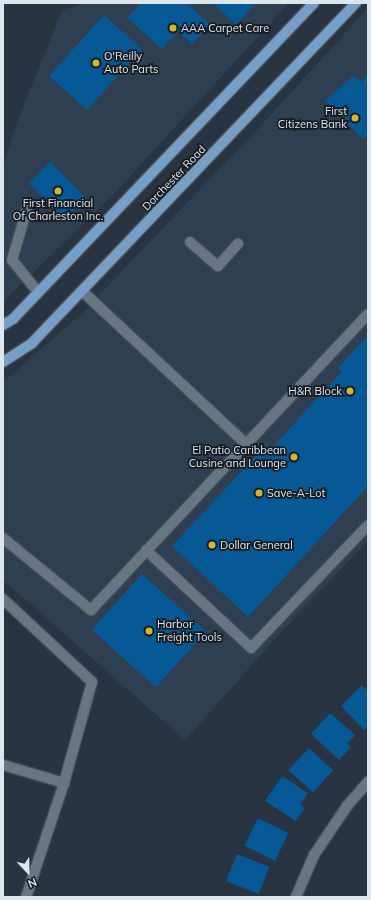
<!DOCTYPE html>
<html>
<head>
<meta charset="utf-8">
<style>
	body { margin:0 }
	#map { position:relative; width:371px; height:900px; overflow:hidden; background:#283441; font-family:Mulish,sans-serif }
	div>[style] { position:absolute }
	.built>* { inset:0; background:#2e3f51 }
	.building>* { inset:0; background:#065995; transform-origin:0 0 }
	.roads { filter:drop-shadow(1px 0 #45505a) drop-shadow(-1px 0 #45505a) drop-shadow(0 1px #45505a) drop-shadow(0 -1px #45505a) }
	.lane>* { height:10px; margin:-5px; padding:0 5px; transform-origin:5px; border-radius:5px; background:#687684 }
	.street>* { height:10px; margin:-5px; padding:0 5px; transform-origin:5px; border-radius:5px; background:#687684 }
	.primary>* { height:10px; margin:-5px; padding:0 5px; transform-origin:5px; border-radius:5px; background:#779ec5 }
	.dots>* { width:11px; height:11px; translate:-50% -50%; box-sizing:border-box; border:2px solid #161b21; border-radius:50% }
	span { translate:-50% -50%; white-space:nowrap; text-align:center; line-height:1.15; -webkit-text-stroke:3.5px #161b21; paint-order:stroke }
	.poi-label { font-size:11px; color:#dde5ed }
	.left { translate:0 -50%; text-align:left }
	.right { translate:-100% -50%; text-align:right }
	.street-label { font-size:11px; color:#dde5ed }
	.frame { position:absolute; inset:0; border:4px solid #dde5ed; pointer-events:none }
	.north { position:absolute; left:8px; top:852px; width:40px; height:40px; -webkit-text-stroke:3px #161b21; paint-order:stroke; rotate:158deg; font-size:11px; font-weight:700; line-height:16px; text-align:center; color:#dde5ed }
	.north::after { content:''; display:block; margin:auto; width:14px; height:18px; background:#dde5ed; clip-path:polygon(50% 0,100% 100%,50% 72%,0 100%) }
</style>
</head>
<body>
<div id="map">
	<div class="built">
		<i style="clip-path:polygon(87px 3px,289px 3px,113px 195px,3px 302px,3px 169px,15px 127px,62px 10px)"></i>
		<i style="clip-path:polygon(368px 8px,368px 541px,284px 629px,185px 740px,3px 580px,3px 382px,81px 314px,267px 119px)"></i>
	</div>
	<div class="building">
		<i style="clip-path:polygon(141px 3px,186px 3px,210px 25px,192px 44px,178px 31px,162px 49px,127px 18px)"></i>
		<i style="clip-path:polygon(213px 3px,256px 3px,236px 25px)"></i>
		<i style="left:104px;top:15px;width:51px;height:82px;rotate:42deg"></i>
		<i style="clip-path:polygon(368px 74px,368px 134px,363px 139px,325px 101px,353px 76px,361px 82px)"></i>
		<i style="left:50px;top:162px;width:52px;height:30px;rotate:45deg"></i>
		<i style="clip-path:polygon(368px 335px,368px 486px,248px 617px,172px 546px,266px 445px,271px 449px,342px 371px,338px 368px)"></i>
		<i style="left:142px;top:574px;width:86px;height:75px;rotate:42deg"></i>
		<i style="clip-path:polygon(362px 685px,368px 691px,368px 726px,364px 730px,341px 706px)"></i>
		<i style="clip-path:polygon(330px 713px,355px 735px,347px 744px,351px 747px,339px 760px,311px 734px)"></i>
		<i style="left:309px;top:748px;width:33px;height:30px;rotate:43deg"></i>
		<i style="clip-path:polygon(282px 776px,308px 793px,300px 805px,305px 808px,296px 821px,265px 801px)"></i>
		<i style="left:258px;top:818px;width:34px;height:31px;rotate:26deg"></i>
		<i style="left:237px;top:854px;width:35px;height:29px;rotate:22deg"></i>
	</div>
	<div class="roads">
		<div class="lane">
			<i style="left:27px;top:209px;width:53px;rotate:106.4deg"></i>
			<i style="left:12px;top:260px;width:41px;rotate:50.9deg"></i>
			<i style="left:190px;top:242px;width:37px;rotate:41deg"></i>
			<i style="left:218px;top:266px;width:30px;rotate:-48deg"></i>
			<i style="left:82px;top:291px;width:224px;rotate:43deg"></i>
			<i style="left:3px;top:538px;width:114px;rotate:39.3deg"></i>
			<i style="left:91px;top:610px;width:405px;rotate:-46.9deg"></i>
			<i style="left:146px;top:550px;width:144px;rotate:43deg"></i>
			<i style="left:251px;top:648px;width:170px;rotate:-46.4deg"></i>
		</div>
		<div class="street">
			<i style="left:3px;top:599px;width:122px;rotate:43deg"></i>
			<i style="left:92px;top:682px;width:105px;rotate:105.5deg"></i>
			<i style="left:64px;top:783px;width:120px;rotate:108.4deg"></i>
			<i style="left:3px;top:765px;width:64px;rotate:16.4deg"></i>
			<i style="left:296px;top:897px;width:46px;rotate:-66.8deg"></i>
			<i style="left:314px;top:855px;width:59px;rotate:-56deg"></i>
			<i style="left:347px;top:806px;width:32px;rotate:-49deg"></i>
		</div>
		<div class="primary">
			<i style="left:3px;top:325px;width:12px;rotate:-31deg"></i>
			<i style="left:13px;top:319px;width:436px;rotate:-46.4deg"></i>
			<i style="left:3px;top:362px;width:35px;rotate:-33deg"></i>
			<i style="left:32px;top:343px;width:470px;rotate:-46.4deg"></i>
		</div>
	</div>
	<div class="dots">
		<i style="left:173px;top:28px;background:#cfb837"></i>
		<i style="left:96px;top:63px;background:#cfb837"></i>
		<i style="left:355px;top:118px;background:#cfb837"></i>
		<i style="left:58px;top:191px;background:#cfb837"></i>
		<i style="left:350px;top:391px;background:#cfb837"></i>
		<i style="left:294px;top:457px;background:#cfb837"></i>
		<i style="left:259px;top:493px;background:#cfb837"></i>
		<i style="left:212px;top:545px;background:#cfb837"></i>
		<i style="left:149px;top:631px;background:#cfb837"></i>
	</div>
	<div class="poi-label">
		<span class="left" style="left:181px;top:28px">AAA Carpet Care</span>
		<span class="left" style="left:104px;top:63px">O'Reilly<br>Auto Parts</span>
		<span class="right" style="left:347px;top:118px">First<br>Citizens Bank</span>
		<span style="left:58px;top:210px">First Financial<br>Of Charleston Inc.</span>
		<span class="right" style="left:342px;top:391px">H&amp;R Block</span>
		<span class="right" style="left:286px;top:457px">El Patio Caribbean<br>Cusine and Lounge</span>
		<span class="left" style="left:267px;top:493px">Save-A-Lot</span>
		<span class="left" style="left:220px;top:545px">Dollar General</span>
		<span class="left" style="left:157px;top:631px">Harbor<br>Freight Tools</span>
	</div>
	<div class="street-label">
		<span style="left:174px;top:178px;rotate:-46deg">Dorchester Road</span>
	</div>
	<div class="frame"></div>
	<div class="north">N</div>
</div>
</body>
</html>
